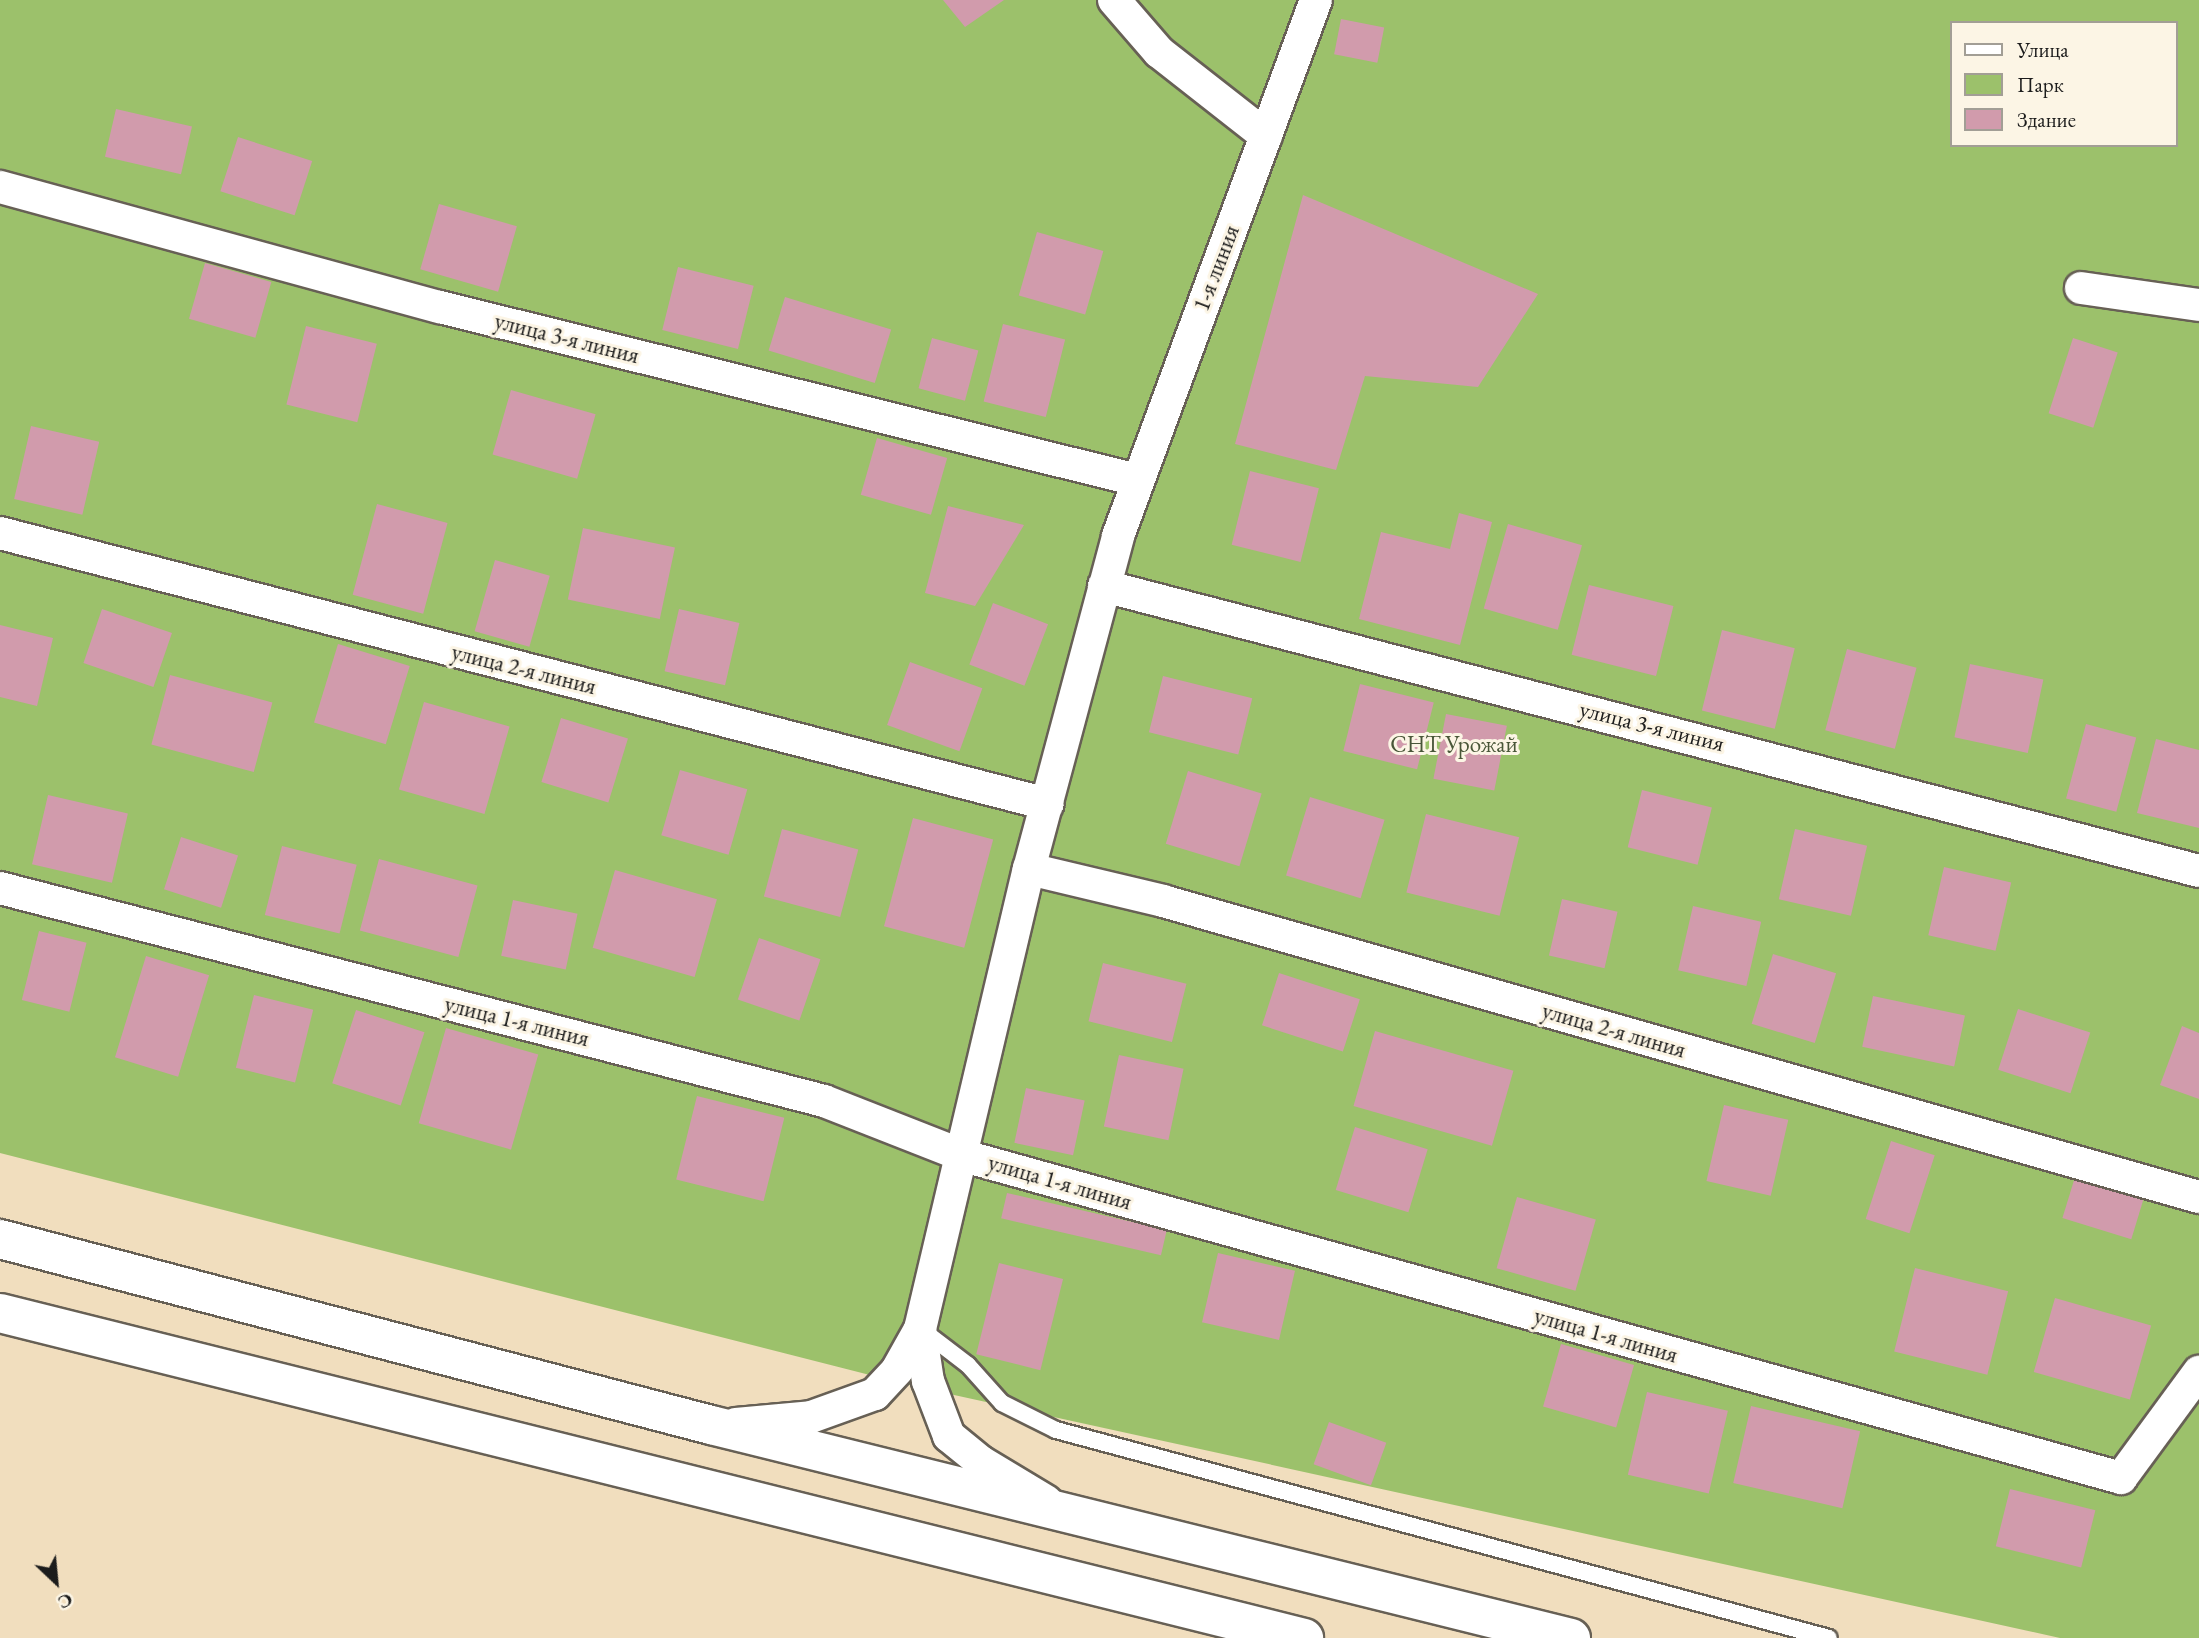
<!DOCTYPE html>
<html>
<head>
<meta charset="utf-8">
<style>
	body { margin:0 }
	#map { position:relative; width:2199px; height:1638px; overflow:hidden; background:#f1debe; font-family:"EB Garamond",serif }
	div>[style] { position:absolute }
	.green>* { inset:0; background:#9cc16b }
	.building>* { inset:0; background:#d19bac; transform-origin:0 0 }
	.roads { filter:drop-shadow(2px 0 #676055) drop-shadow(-2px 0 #676055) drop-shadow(0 2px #676055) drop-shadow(0 -2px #676055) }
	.service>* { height:16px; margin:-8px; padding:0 8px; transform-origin:8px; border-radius:8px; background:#fff }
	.minor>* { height:32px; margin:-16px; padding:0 16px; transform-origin:16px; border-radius:16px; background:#fff }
	.primary>* { height:38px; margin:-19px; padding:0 19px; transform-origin:19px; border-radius:19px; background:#fff }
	span { translate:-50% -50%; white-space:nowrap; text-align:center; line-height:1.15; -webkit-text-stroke:6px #fcf5e5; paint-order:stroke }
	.street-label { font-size:23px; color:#1c1c1c }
	.park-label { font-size:23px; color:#495638 }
	.legend { position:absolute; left:1950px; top:21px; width:228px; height:126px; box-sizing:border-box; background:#fcf5e5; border:2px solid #a29e95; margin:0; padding:9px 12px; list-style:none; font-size:21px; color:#1c1c1c }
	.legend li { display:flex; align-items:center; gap:14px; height:35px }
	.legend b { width:35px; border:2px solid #a29e95 }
	.north { position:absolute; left:21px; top:1547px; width:70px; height:70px; -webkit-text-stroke:5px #fcf5e5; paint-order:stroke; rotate:154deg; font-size:19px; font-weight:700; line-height:28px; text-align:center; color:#1c1c1c }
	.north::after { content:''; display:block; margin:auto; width:24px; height:32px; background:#1c1c1c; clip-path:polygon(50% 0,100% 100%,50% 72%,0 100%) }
</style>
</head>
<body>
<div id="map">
	<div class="green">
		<i style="clip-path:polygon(evenodd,0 0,2199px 0,2199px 1638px,2060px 1638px,913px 1386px,0 1153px,0 0,1952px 23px,2176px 23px,2176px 145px,1952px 145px,1952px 23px)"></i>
	</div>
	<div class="building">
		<i style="clip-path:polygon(943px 0,1004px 0,965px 27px)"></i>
		<i style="left:1341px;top:19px;width:44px;height:36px;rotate:11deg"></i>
		<i style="left:116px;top:109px;width:78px;height:49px;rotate:13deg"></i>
		<i style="left:238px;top:137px;width:78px;height:57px;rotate:18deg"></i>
		<i style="clip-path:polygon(1303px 195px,1538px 294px,1478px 387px,1365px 376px,1336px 470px,1235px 444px)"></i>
		<i style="left:439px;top:204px;width:81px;height:68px;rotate:16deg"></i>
		<i style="left:1037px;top:232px;width:69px;height:66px;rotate:16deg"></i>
		<i style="left:205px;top:263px;width:69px;height:58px;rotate:16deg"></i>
		<i style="left:678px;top:267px;width:78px;height:65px;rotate:14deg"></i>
		<i style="left:785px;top:297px;width:111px;height:56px;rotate:17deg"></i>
		<i style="left:1003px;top:324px;width:64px;height:80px;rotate:14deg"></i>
		<i style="left:306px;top:326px;width:73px;height:81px;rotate:14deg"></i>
		<i style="left:932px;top:338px;width:48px;height:52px;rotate:15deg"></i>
		<i style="left:2073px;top:338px;width:47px;height:79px;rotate:18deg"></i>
		<i style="left:511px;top:390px;width:88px;height:67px;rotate:16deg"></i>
		<i style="left:31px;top:426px;width:70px;height:75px;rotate:13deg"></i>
		<i style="left:877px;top:438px;width:73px;height:59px;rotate:16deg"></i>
		<i style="left:1250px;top:471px;width:71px;height:76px;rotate:14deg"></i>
		<i style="left:377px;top:504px;width:73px;height:94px;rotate:15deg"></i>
		<i style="clip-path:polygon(948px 506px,1024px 525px,975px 606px,925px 593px)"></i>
		<i style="clip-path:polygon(1459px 513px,1492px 522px,1460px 645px,1359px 619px,1381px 532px,1450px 549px)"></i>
		<i style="left:1508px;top:524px;width:77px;height:88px;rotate:16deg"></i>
		<i style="left:583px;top:528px;width:94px;height:73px;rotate:12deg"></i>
		<i style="left:495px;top:560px;width:57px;height:74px;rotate:16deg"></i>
		<i style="left:1589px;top:585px;width:87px;height:72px;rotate:14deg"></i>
		<i style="left:993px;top:603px;width:59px;height:66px;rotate:21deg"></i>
		<i style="left:102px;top:609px;width:74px;height:57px;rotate:19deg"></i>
		<i style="left:679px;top:609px;width:62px;height:64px;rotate:13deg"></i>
		<i style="clip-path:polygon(0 625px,53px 638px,37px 706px,0 697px)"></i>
		<i style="left:1722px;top:630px;width:75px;height:83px;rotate:14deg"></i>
		<i style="left:338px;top:644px;width:75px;height:82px;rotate:17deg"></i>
		<i style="left:1847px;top:649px;width:72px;height:84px;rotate:15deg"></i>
		<i style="left:910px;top:662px;width:77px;height:67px;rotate:20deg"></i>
		<i style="left:1970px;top:664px;width:75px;height:75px;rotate:12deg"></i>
		<i style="left:170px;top:675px;width:106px;height:72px;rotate:15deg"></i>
		<i style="left:1163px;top:676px;width:92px;height:58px;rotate:14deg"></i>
		<i style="left:1360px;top:684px;width:76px;height:69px;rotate:14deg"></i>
		<i style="left:424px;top:702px;width:89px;height:91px;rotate:16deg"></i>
		<i style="left:1446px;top:714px;width:62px;height:66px;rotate:11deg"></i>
		<i style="left:561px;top:718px;width:70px;height:67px;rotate:17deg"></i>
		<i style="left:2086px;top:724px;width:52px;height:77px;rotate:15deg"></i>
		<i style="clip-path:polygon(2156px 739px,2199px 750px,2199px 828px,2137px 813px)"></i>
		<i style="left:680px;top:770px;width:70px;height:68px;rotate:16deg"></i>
		<i style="left:1188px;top:771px;width:77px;height:76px;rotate:17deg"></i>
		<i style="left:1642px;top:790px;width:72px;height:59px;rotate:14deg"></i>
		<i style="left:48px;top:795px;width:82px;height:71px;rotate:13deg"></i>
		<i style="left:1310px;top:797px;width:78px;height:82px;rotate:17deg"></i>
		<i style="left:1426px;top:814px;width:96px;height:81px;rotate:14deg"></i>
		<i style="left:913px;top:818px;width:83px;height:112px;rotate:15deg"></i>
		<i style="left:782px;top:829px;width:79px;height:70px;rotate:15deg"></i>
		<i style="left:1795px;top:829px;width:74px;height:72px;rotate:13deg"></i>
		<i style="left:181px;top:837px;width:60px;height:55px;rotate:18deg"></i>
		<i style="left:282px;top:846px;width:77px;height:71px;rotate:14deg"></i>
		<i style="left:379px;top:859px;width:102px;height:74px;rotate:15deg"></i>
		<i style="left:1944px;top:867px;width:69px;height:70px;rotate:13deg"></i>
		<i style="left:615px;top:870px;width:106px;height:81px;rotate:16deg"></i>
		<i style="left:1562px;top:899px;width:57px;height:58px;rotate:13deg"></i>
		<i style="left:513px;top:900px;width:66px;height:57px;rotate:12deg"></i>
		<i style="left:1693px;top:906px;width:70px;height:66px;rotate:13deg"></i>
		<i style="left:39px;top:931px;width:49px;height:71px;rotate:14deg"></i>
		<i style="left:759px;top:938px;width:65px;height:65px;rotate:19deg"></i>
		<i style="left:1773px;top:954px;width:66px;height:73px;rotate:17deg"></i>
		<i style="left:146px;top:956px;width:66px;height:106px;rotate:17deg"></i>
		<i style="left:1103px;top:963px;width:86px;height:60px;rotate:14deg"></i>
		<i style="left:1279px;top:973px;width:85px;height:55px;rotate:18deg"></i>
		<i style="left:254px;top:995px;width:61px;height:75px;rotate:14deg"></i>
		<i style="left:1873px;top:996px;width:94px;height:52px;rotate:12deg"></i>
		<i style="left:2018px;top:1009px;width:76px;height:64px;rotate:18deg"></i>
		<i style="left:356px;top:1010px;width:72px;height:77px;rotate:18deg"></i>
		<i style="clip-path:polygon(2182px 1026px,2199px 1033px,2199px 1099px,2160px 1085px)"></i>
		<i style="left:446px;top:1028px;width:96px;height:99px;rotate:16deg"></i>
		<i style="left:1375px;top:1031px;width:144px;height:78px;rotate:16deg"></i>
		<i style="left:1119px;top:1055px;width:66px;height:73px;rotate:12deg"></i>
		<i style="left:1026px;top:1088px;width:60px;height:56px;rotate:12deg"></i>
		<i style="left:697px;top:1096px;width:90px;height:86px;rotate:14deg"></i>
		<i style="left:1724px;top:1105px;width:66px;height:78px;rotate:13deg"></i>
		<i style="left:1355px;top:1127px;width:76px;height:66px;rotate:17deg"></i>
		<i style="left:1891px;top:1141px;width:46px;height:82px;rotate:18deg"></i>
		<i style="left:2075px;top:1177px;width:72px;height:43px;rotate:17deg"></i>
		<i style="left:1007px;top:1193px;width:164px;height:26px;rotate:13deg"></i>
		<i style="left:1517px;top:1197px;width:82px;height:74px;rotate:16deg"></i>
		<i style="left:1218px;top:1253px;width:79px;height:71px;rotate:13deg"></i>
		<i style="left:999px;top:1263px;width:66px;height:94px;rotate:14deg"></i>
		<i style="left:1915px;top:1268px;width:96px;height:86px;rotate:14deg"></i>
		<i style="left:2055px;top:1298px;width:100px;height:77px;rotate:16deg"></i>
		<i style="left:1561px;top:1344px;width:76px;height:65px;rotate:16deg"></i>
		<i style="left:1647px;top:1392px;width:83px;height:85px;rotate:13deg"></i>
		<i style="left:1751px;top:1406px;width:112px;height:79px;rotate:13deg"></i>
		<i style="left:1329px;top:1422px;width:61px;height:45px;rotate:20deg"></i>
		<i style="left:2010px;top:1489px;width:88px;height:59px;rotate:14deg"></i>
	</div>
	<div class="roads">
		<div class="service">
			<i style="left:921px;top:1329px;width:59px;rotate:37.5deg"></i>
			<i style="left:968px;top:1365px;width:51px;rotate:48.2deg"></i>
			<i style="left:1002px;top:1403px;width:60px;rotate:26.6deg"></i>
			<i style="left:1056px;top:1430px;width:800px;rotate:15.06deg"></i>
		</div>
		<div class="minor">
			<i style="left:1114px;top:0;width:69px;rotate:49.1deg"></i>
			<i style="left:1159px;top:52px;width:136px;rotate:38.1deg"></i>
			<i style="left:0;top:187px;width:456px;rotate:15.3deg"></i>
			<i style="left:440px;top:307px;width:718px;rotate:13.94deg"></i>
			<i style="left:2081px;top:288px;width:119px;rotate:8.2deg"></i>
			<i style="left:0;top:533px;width:1082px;rotate:14.51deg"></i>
			<i style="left:1104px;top:586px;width:1131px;rotate:14.59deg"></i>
			<i style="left:1029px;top:869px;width:138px;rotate:13.4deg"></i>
			<i style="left:1163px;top:901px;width:1077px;rotate:15.95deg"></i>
			<i style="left:0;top:888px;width:851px;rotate:14.49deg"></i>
			<i style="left:824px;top:1101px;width:150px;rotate:21.4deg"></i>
			<i style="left:964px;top:1156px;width:1201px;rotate:15.55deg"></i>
			<i style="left:2121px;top:1478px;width:132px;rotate:-53.7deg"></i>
			<i style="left:920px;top:1329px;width:53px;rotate:81.3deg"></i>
			<i style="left:928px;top:1381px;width:59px;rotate:69.1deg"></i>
			<i style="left:949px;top:1436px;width:41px;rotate:39.1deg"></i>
			<i style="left:981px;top:1462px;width:76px;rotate:31deg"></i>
			<i style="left:736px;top:1424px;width:75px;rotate:-5.3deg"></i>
			<i style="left:811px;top:1417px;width:68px;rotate:-19.8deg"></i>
			<i style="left:875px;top:1394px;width:33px;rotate:-47deg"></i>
			<i style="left:897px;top:1370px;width:47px;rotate:-60.7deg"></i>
			<i style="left:920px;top:1329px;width:473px;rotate:-76.7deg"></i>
			<i style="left:1029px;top:869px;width:345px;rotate:-75deg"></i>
			<i style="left:1118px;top:536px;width:571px;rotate:-69.73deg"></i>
		</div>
		<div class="primary">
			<i style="left:0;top:1239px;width:735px;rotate:14.66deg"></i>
			<i style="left:711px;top:1425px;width:886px;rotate:13.91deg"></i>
			<i style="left:0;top:1313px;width:1344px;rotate:13.99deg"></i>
		</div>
	</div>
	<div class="street-label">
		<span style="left:1216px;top:268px;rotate:-69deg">1-я линия</span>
		<span style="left:567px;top:338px;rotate:14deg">улица 3-я линия</span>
		<span style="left:524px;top:669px;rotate:14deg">улица 2-я линия</span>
		<span style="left:1652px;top:726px;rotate:14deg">улица 3-я линия</span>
		<span style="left:517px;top:1021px;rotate:14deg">улица 1-я линия</span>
		<span style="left:1614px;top:1030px;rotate:16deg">улица 2-я линия</span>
		<span style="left:1060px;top:1182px;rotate:16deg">улица 1-я линия</span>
		<span style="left:1606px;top:1335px;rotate:16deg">улица 1-я линия</span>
	</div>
	<div class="park-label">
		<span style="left:1454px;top:744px">СНТ Урожай</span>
	</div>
	<ul class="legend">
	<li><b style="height:9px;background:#fff"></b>Улица</li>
	<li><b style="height:19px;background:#9cc16b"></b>Парк</li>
	<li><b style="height:19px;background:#d19bac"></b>Здание</li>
	</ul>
	<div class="north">С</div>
</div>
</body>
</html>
